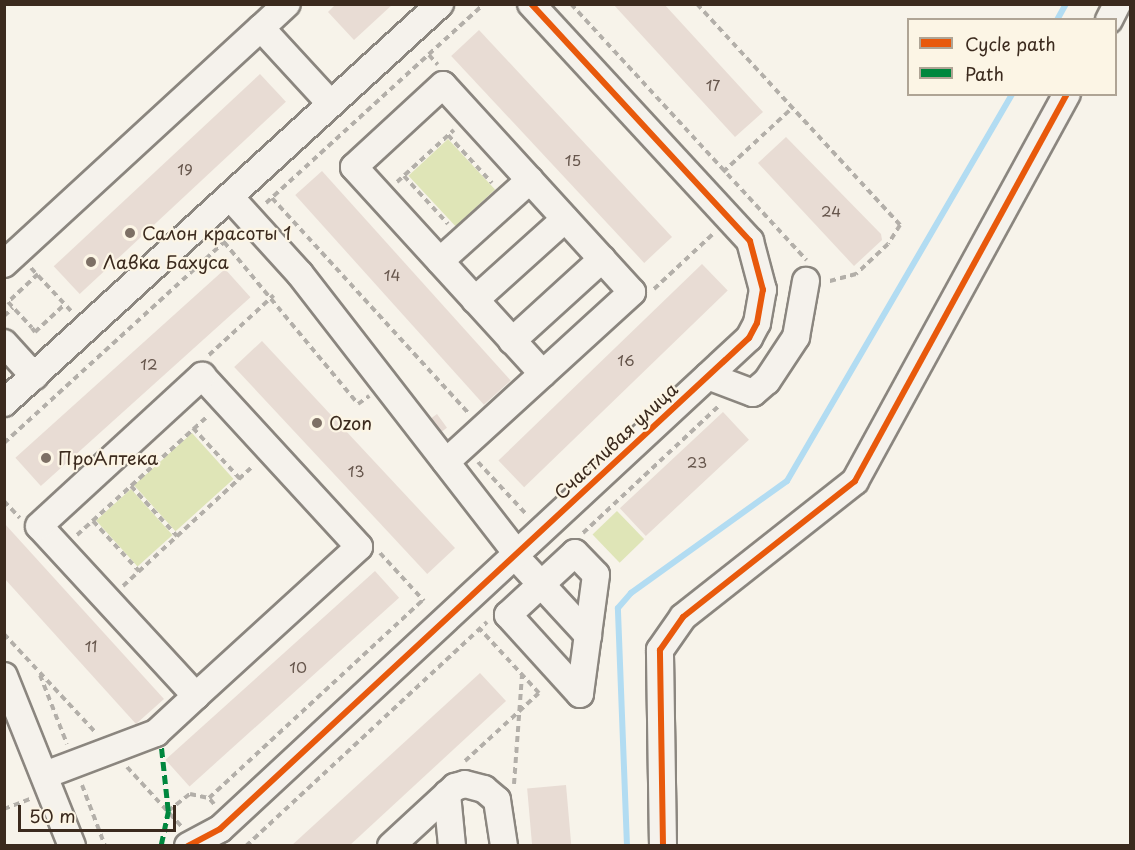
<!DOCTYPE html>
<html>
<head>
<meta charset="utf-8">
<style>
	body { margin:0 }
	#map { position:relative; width:1135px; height:850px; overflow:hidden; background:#f7f3ea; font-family:"Playpen Sans",sans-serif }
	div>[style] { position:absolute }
	.green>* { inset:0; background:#dfe5b7; transform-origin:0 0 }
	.stream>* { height:6px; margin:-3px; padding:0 3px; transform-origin:3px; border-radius:3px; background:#b2dcf2 }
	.building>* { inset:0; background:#e8dcd4; transform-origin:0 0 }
	.path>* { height:4px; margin-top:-2px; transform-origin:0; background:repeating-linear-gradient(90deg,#b3afa9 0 6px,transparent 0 10.5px) }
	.roads { filter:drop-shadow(2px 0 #8b867f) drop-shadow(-2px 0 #8b867f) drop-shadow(0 2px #8b867f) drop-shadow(0 -2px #8b867f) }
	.minor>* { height:26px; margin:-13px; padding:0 13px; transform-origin:13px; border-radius:13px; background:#f5f2ec }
	.quiet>* { height:4.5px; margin-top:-2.25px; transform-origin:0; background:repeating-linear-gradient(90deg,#00873e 0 9px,transparent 0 13.5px) }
	.cycleway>* { height:6px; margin:-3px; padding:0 3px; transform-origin:3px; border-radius:3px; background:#e8590c }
	.dots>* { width:16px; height:16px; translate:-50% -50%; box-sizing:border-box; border:3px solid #fcf5e5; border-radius:50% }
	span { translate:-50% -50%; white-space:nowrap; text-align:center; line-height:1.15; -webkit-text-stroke:4.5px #fcf5e5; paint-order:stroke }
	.number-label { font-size:15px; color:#66564c }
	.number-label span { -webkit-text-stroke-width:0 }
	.poi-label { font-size:18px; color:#3b2a1e }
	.left { translate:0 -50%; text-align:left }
	.street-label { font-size:18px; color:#3b2a1e }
	.frame { position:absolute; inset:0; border:6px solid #3b2a1e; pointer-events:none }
	.legend { position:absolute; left:907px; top:18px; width:210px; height:78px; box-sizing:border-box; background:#fcf5e5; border:2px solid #afa495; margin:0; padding:8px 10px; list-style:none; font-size:18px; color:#3b2a1e }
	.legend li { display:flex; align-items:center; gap:12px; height:30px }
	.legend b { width:30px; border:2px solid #afa495 }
	.scale { position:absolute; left:18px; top:805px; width:158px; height:27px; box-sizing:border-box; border:3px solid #3b2a1e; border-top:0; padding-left:8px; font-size:18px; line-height:21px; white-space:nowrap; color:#3b2a1e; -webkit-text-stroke:4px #fcf5e5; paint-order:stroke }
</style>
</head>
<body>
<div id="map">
	<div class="green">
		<i style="left:448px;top:139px;width:69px;height:54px;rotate:47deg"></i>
		<i style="left:192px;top:433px;width:62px;height:78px;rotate:48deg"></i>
		<i style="left:131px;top:489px;width:62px;height:47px;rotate:48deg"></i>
		<i style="left:617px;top:511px;width:39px;height:34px;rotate:46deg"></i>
	</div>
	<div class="stream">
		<i style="left:1057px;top:20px;width:18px;rotate:-61deg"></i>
		<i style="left:627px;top:846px;width:238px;rotate:-92.2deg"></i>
		<i style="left:618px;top:608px;width:20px;rotate:-49deg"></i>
		<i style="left:631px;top:593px;width:192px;rotate:-35.7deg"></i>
		<i style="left:787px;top:481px;width:448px;rotate:-59.8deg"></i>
	</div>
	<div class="building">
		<i style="clip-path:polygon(336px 4px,393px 4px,354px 40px,328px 12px)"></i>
		<i style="clip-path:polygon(613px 4px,664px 4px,763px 112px,735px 137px)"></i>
		<i style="left:479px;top:30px;width:283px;height:38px;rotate:47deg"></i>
		<i style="left:260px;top:74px;width:38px;height:282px;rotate:47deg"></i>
		<i style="clip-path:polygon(786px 137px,881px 234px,882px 240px,854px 266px,758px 163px)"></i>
		<i style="left:322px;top:171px;width:282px;height:36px;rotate:48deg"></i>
		<i style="left:702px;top:264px;width:37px;height:283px;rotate:46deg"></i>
		<i style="left:225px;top:269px;width:38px;height:282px;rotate:48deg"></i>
		<i style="left:262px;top:341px;width:283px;height:38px;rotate:47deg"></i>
		<i style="left:723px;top:412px;width:38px;height:141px;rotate:47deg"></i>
		<i style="left:437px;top:414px;width:17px;height:8px;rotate:54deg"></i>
		<i style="clip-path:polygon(4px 523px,164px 699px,136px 724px,4px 578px)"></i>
		<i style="left:375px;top:571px;width:36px;height:282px;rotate:48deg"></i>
		<i style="clip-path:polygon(480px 673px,506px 701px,349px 846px,291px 846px)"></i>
		<i style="left:566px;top:785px;width:61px;height:39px;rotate:85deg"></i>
	</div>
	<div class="path">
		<i style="left:571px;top:4px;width:348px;rotate:47.4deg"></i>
		<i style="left:697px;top:4px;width:300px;rotate:47.4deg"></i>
		<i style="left:900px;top:225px;width:22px;rotate:122deg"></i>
		<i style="left:888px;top:244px;width:44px;rotate:136.8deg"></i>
		<i style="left:856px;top:274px;width:30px;rotate:165deg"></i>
		<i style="left:429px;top:55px;width:13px;rotate:48deg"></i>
		<i style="left:448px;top:135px;width:65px;rotate:47.5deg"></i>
		<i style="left:723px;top:172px;width:94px;rotate:-42.8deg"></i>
		<i style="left:404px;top:176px;width:65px;rotate:47.5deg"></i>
		<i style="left:397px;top:182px;width:77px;rotate:-42.4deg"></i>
		<i style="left:272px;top:198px;width:291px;rotate:47.6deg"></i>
		<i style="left:266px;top:203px;width:295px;rotate:-42.4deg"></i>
		<i style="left:224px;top:242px;width:210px;rotate:50.4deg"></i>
		<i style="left:358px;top:404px;width:14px;rotate:-36deg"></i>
		<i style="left:31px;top:268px;width:59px;rotate:47.1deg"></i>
		<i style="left:38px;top:274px;width:41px;rotate:137deg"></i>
		<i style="left:8px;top:302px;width:35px;rotate:47deg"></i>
		<i style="left:32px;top:328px;width:5px;rotate:53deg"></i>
		<i style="left:35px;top:332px;width:41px;rotate:-43deg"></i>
		<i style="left:654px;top:289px;width:82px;rotate:-43deg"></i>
		<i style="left:4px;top:316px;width:12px;rotate:-42deg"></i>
		<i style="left:209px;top:355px;width:88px;rotate:-42.7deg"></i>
		<i style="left:193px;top:428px;width:69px;rotate:47.3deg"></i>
		<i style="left:4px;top:443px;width:311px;rotate:-42.4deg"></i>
		<i style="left:478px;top:462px;width:71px;rotate:47.3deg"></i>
		<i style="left:131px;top:486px;width:68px;rotate:47.4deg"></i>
		<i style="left:4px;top:501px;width:23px;rotate:47deg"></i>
		<i style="left:93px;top:521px;width:68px;rotate:47.4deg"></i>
		<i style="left:583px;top:533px;width:187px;rotate:-43.1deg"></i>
		<i style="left:77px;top:535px;width:178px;rotate:-42.3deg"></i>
		<i style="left:380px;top:553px;width:65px;rotate:47.5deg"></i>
		<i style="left:123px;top:586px;width:178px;rotate:-42.7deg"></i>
		<i style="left:4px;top:634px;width:135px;rotate:47.1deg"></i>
		<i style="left:40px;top:675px;width:74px;rotate:68.6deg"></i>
		<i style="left:465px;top:761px;width:100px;rotate:-42.6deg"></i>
		<i style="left:539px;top:693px;width:87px;rotate:-132.7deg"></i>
		<i style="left:127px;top:767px;width:80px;rotate:47.5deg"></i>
		<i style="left:514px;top:784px;width:109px;rotate:-85.8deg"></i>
		<i style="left:82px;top:785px;width:65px;rotate:69.3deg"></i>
		<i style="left:214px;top:804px;width:8px;rotate:-130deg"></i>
		<i style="left:209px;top:798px;width:292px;rotate:-42.8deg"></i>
		<i style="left:4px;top:809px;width:28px;rotate:-21deg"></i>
		<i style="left:168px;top:811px;width:28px;rotate:-38deg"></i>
		<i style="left:190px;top:794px;width:19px;rotate:12deg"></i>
		<i style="left:246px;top:846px;width:329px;rotate:-42.9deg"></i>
	</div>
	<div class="roads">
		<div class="minor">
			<i style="left:1109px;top:20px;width:18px;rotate:-63deg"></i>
			<i style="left:261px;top:28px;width:35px;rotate:-43deg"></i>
			<i style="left:230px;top:197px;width:104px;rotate:47.7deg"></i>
			<i style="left:300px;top:274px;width:354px;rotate:52.2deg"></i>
			<i style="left:440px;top:261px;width:121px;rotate:-42deg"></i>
			<i style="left:4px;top:264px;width:349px;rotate:-42.6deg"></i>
			<i style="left:261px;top:28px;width:103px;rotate:47.4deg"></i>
			<i style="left:475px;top:300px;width:121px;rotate:-42deg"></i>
			<i style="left:512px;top:341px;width:122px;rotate:-42.3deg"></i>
			<i style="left:4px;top:343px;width:45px;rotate:47.7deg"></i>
			<i style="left:202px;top:376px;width:232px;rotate:47.4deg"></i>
			<i style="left:359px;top:547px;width:221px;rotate:137.6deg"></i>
			<i style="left:196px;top:696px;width:231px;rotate:-132.7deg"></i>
			<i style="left:39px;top:526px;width:222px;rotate:-42.6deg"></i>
			<i style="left:708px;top:376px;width:48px;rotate:20.7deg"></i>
			<i style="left:753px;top:393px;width:18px;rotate:-41deg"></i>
			<i style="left:767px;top:381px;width:53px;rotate:-56.6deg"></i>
			<i style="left:796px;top:337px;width:57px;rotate:-79.9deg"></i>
			<i style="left:4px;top:403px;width:591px;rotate:-42.46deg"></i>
			<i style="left:446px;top:462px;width:252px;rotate:-42.4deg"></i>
			<i style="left:632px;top:292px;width:280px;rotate:-132.4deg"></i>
			<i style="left:443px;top:85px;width:121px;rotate:137.3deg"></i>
			<i style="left:354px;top:167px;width:280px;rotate:47.6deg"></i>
			<i style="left:575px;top:553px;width:30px;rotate:46deg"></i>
			<i style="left:596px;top:575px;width:120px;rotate:97.7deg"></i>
			<i style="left:580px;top:694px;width:107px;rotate:-132.3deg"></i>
			<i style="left:508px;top:615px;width:91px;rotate:-42.8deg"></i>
			<i style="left:515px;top:556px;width:108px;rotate:47.3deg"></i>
			<i style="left:4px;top:676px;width:183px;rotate:68.2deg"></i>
			<i style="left:45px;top:775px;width:119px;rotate:-20.7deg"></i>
			<i style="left:156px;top:733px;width:54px;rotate:-42.8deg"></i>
			<i style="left:447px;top:794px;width:52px;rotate:84.5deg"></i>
			<i style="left:188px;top:846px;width:36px;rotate:-28deg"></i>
			<i style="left:220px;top:829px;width:722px;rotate:-42.87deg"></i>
			<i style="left:749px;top:338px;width:17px;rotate:-62deg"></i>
			<i style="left:757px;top:323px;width:34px;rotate:-80deg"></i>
			<i style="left:763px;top:290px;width:51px;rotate:-104.9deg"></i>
			<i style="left:750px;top:241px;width:323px;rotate:-132.7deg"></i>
			<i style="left:391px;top:846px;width:87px;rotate:-42.7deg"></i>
			<i style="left:455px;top:787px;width:10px;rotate:-17deg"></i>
			<i style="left:465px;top:784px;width:20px;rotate:15deg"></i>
			<i style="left:484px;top:789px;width:17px;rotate:40deg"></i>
			<i style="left:497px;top:800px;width:47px;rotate:81.3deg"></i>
			<i style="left:663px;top:846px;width:196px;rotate:-90.9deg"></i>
			<i style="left:660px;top:650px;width:40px;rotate:-55.1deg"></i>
			<i style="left:683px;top:617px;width:219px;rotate:-38.3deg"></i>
			<i style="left:855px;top:481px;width:441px;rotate:-61.3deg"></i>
		</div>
	</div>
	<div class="quiet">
		<i style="left:161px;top:845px;width:35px;rotate:-78deg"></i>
		<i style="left:168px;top:811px;width:66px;rotate:-96.1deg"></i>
	</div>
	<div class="cycleway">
		<i style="left:188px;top:846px;width:36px;rotate:-28deg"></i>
		<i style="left:220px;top:829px;width:722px;rotate:-42.87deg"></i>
		<i style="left:749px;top:338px;width:17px;rotate:-62deg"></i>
		<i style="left:757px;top:323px;width:34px;rotate:-80deg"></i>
		<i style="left:763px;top:290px;width:51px;rotate:-104.9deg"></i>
		<i style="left:750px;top:241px;width:323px;rotate:-132.7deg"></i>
		<i style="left:663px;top:846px;width:196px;rotate:-90.9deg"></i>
		<i style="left:660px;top:650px;width:40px;rotate:-55.1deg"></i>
		<i style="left:683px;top:617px;width:219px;rotate:-38.3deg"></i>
		<i style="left:855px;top:481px;width:441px;rotate:-61.3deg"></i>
	</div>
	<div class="dots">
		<i style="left:130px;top:233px;background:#7d7065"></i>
		<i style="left:91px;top:262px;background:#7d7065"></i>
		<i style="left:317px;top:423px;background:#7d7065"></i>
		<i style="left:46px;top:458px;background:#7d7065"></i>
	</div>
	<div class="number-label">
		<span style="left:713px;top:85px">17</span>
		<span style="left:573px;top:160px">15</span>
		<span style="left:185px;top:169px">19</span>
		<span style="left:831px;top:211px">24</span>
		<span style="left:392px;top:275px">14</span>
		<span style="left:626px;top:360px">16</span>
		<span style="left:149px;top:364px">12</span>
		<span style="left:697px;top:462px">23</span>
		<span style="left:356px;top:471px">13</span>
		<span style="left:91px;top:646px">11</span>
		<span style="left:298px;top:667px">10</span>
	</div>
	<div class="poi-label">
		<span class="left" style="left:142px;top:233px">Салон красоты 1</span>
		<span class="left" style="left:103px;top:262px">Лавка Бахуса</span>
		<span class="left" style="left:329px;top:423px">Ozon</span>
		<span class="left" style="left:58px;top:458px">ПроАптека</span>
	</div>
	<div class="street-label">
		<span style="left:616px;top:441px;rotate:-43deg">Счастливая улица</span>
	</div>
	<div class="frame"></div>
	<ul class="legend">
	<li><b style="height:8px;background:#e8590c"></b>Cycle path</li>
	<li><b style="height:8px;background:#00873e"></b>Path</li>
	</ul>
	<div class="scale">50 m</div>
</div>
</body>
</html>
